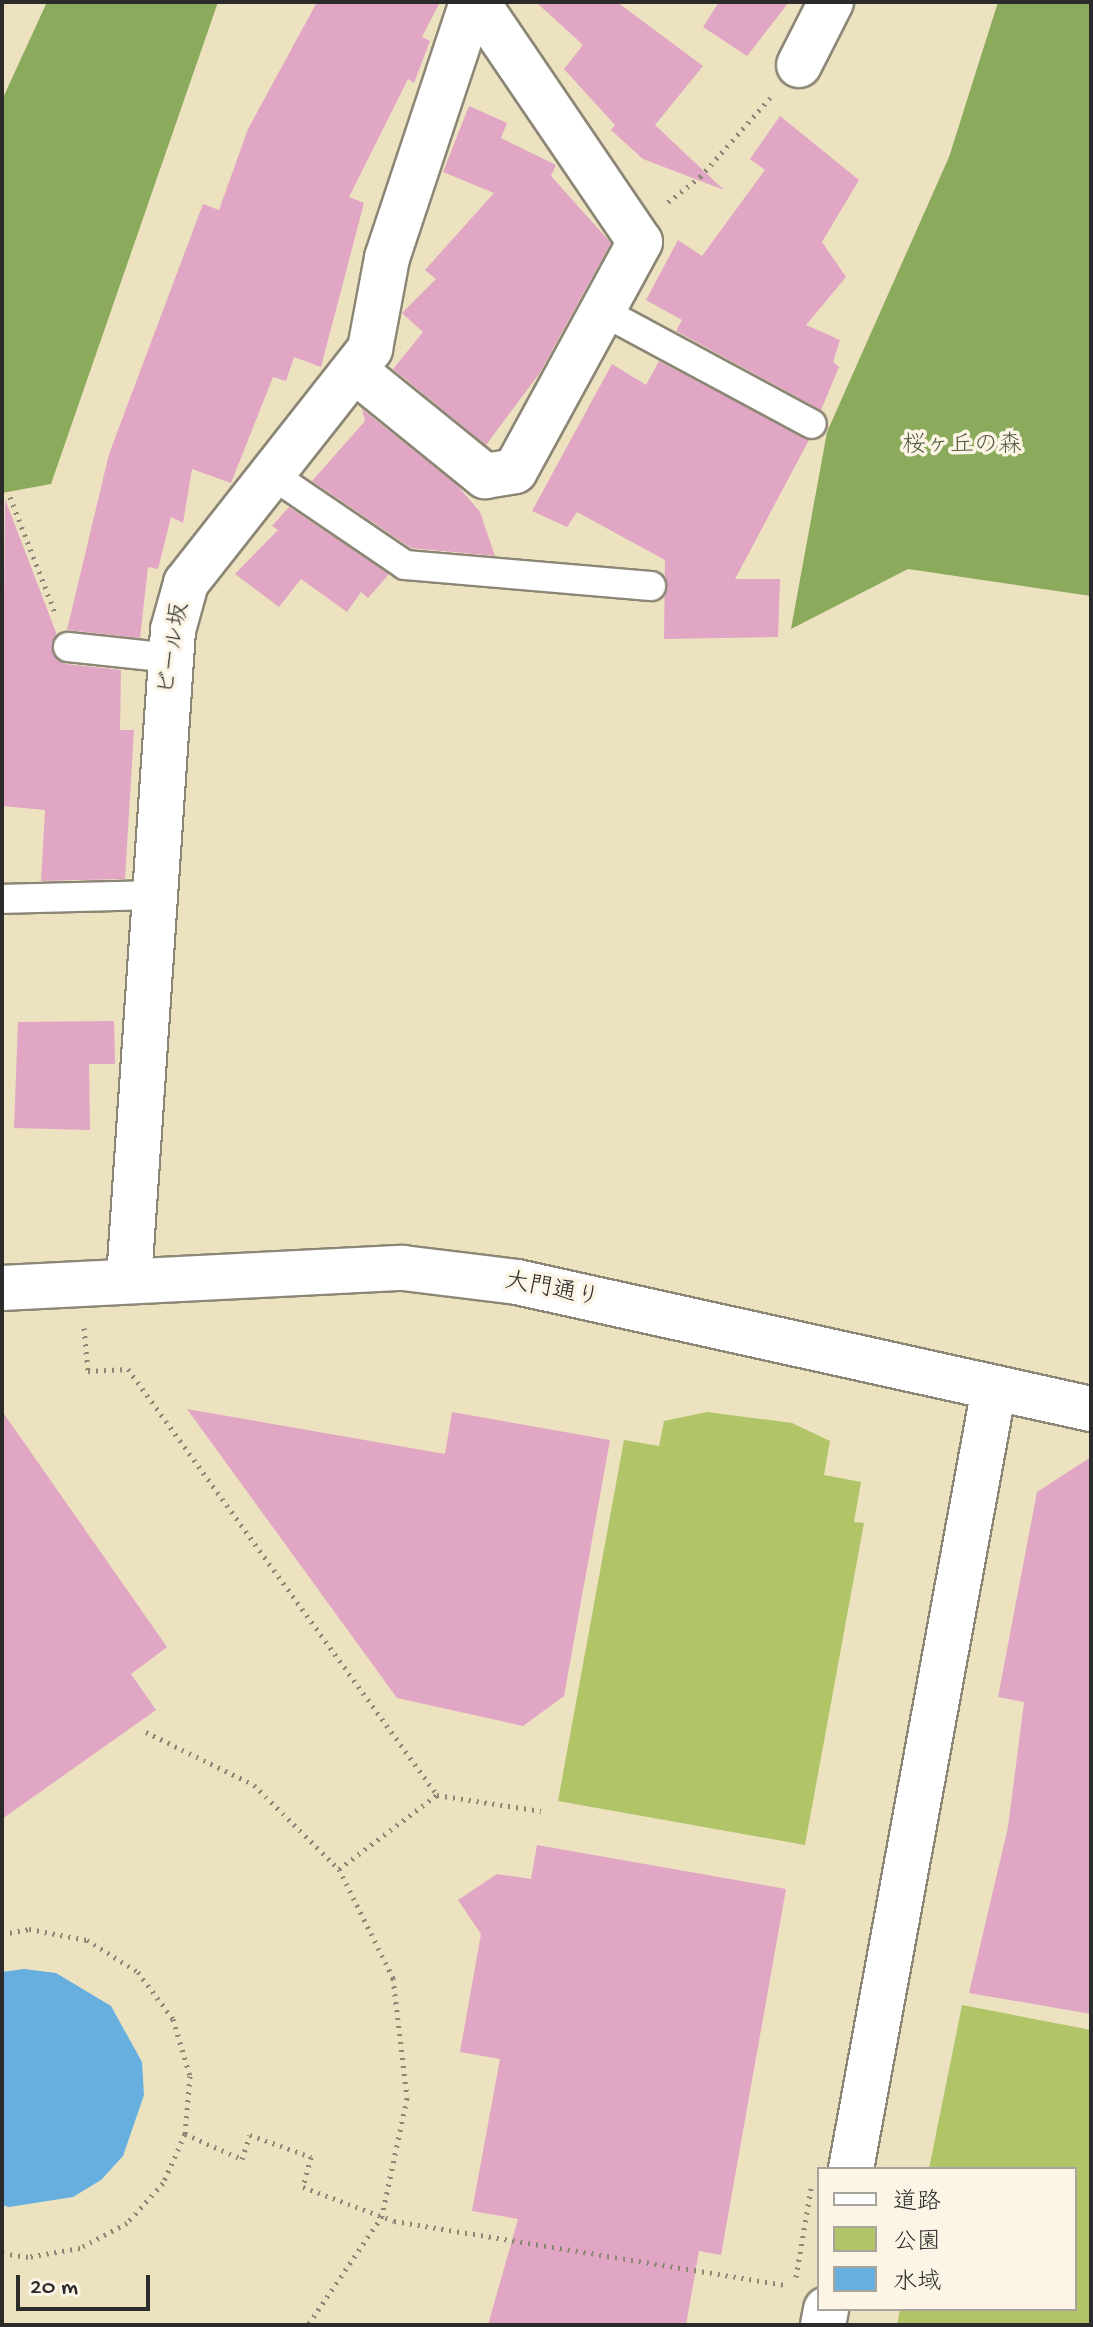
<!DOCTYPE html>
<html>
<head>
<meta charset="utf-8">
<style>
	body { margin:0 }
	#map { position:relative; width:1093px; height:2327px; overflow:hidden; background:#ece2c0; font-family:"Gochi Hand","Klee One",sans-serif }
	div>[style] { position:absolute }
	.green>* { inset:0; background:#b1c467 }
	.forest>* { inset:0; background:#8caa5c }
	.water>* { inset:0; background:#67afde }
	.building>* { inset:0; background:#e0a6c3 }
	.path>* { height:5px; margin-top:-2.5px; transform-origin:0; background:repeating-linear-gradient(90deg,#8c8676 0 2px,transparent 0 8px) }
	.roads { filter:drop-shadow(2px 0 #8c8676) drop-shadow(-2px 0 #8c8676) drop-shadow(0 2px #8c8676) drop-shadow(0 -2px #8c8676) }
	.lane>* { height:28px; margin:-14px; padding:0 14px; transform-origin:14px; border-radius:14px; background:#fff }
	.street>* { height:44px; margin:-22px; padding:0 22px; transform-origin:22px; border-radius:22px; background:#fff }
	.secondary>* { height:44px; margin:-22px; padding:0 22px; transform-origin:22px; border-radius:22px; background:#fff }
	span { translate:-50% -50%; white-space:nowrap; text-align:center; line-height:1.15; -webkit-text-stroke:7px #fcf5e5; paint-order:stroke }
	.park-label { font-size:24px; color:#53593d }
	.street-label { font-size:24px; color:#2b2b2b }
	.frame { position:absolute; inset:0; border:4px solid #2b2b2b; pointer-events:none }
	.legend { position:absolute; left:817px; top:2167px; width:260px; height:144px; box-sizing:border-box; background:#fcf5e5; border:2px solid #a8a49b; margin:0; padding:10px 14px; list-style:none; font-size:24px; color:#2b2b2b }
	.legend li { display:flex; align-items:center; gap:16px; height:40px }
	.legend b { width:40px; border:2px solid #a8a49b }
	.scale { position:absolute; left:16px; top:2275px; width:134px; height:36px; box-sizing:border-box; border:4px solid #2b2b2b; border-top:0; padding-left:10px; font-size:24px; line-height:28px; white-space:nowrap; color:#2b2b2b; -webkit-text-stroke:6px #fcf5e5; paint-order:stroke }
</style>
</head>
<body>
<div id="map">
	<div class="green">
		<i style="clip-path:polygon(707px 1412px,792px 1423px,830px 1441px,824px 1475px,861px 1482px,854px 1522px,864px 1523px,805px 1845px,558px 1801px,624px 1440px,659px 1446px,664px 1421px)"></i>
		<i style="clip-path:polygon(962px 2005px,1091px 2030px,1091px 2325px,897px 2325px,900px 2309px,1075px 2309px,1075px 2169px,929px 2169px)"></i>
	</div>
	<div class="forest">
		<i style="clip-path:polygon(47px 2px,218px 2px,51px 484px,2px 493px,2px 100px)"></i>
		<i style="clip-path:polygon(998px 2px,1091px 2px,1091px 596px,908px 569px,791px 629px,827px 432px,949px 157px)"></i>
	</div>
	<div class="water">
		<i style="clip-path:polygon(24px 1969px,56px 1973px,111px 2006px,142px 2062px,144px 2095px,123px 2156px,101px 2180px,73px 2197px,9px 2207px,2px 2205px,2px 1972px)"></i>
	</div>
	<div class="building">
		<i style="clip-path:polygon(317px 2px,440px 2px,422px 37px,430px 41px,414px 83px,408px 79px,349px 197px,364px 203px,321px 367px,294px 357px,286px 381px,273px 377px,231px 483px,192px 469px,183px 523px,171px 517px,158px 569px,148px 567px,140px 638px,67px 630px,109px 454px,203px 204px,219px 210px,248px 129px)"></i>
		<i style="clip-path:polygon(536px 2px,617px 2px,703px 66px,655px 125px,724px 190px,643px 159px,611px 130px,615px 125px,564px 69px,583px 45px)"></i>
		<i style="clip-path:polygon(719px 2px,789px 2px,747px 56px,703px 27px)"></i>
		<i style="clip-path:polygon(469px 106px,507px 123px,501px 138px,556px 165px,551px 176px,611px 243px,539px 374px,486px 445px,393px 369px,423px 332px,402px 313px,436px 279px,425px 270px,494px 193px,443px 172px)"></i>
		<i style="clip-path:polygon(780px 116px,859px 180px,822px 242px,846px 277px,806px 325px,840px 340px,833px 362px,839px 367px,821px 410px,676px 331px,682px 320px,646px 300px,678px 240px,702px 256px,765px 170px,750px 159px)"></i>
		<i style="clip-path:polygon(659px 361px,809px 440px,735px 579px,780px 579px,778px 637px,664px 639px,665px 560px,577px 512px,567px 527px,532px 511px,612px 364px,646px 385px)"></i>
		<i style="clip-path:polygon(362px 409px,457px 485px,480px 512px,495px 556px,411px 548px,312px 481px,365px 421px)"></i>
		<i style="clip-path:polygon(5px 499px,57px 635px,53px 655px,66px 664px,121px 670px,120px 730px,134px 730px,125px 879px,41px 881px,45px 810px,2px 806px)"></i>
		<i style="clip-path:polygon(289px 507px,389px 574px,368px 598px,361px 592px,347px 612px,301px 579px,279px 607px,235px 574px,278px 530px,272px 526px)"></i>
		<i style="clip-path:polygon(114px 1021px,115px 1064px,89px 1064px,90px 1130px,14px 1128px,18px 1022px)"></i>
		<i style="clip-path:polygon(187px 1409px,445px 1454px,452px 1412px,610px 1440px,564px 1696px,523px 1726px,397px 1698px)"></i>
		<i style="clip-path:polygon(2px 1411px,167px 1647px,131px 1674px,156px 1710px,2px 1819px)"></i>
		<i style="clip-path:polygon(1091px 1457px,1091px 2014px,969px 1993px,1008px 1827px,1024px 1702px,998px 1697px,1037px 1492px)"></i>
		<i style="clip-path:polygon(537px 1845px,786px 1889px,721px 2255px,699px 2251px,686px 2325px,488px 2325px,518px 2219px,472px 2211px,500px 2059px,460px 2052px,481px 1934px,458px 1900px,497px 1874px,531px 1879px)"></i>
	</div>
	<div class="path">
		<i style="left:668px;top:202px;width:41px;rotate:-38deg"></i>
		<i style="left:700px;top:177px;width:106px;rotate:-48.5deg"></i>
		<i style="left:10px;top:497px;width:127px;rotate:68.7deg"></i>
		<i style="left:84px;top:1328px;width:43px;rotate:84.7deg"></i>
		<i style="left:88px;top:1371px;width:40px;rotate:-2.9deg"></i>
		<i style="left:128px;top:1369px;width:526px;rotate:54.04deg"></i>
		<i style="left:146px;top:1732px;width:120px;rotate:26.1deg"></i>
		<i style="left:254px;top:1785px;width:120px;rotate:44.7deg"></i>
		<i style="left:339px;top:1869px;width:122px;rotate:63.6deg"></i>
		<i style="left:393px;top:1978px;width:121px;rotate:83.3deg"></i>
		<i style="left:407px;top:2098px;width:121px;rotate:102deg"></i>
		<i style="left:382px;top:2216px;width:132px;rotate:124.2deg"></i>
		<i style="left:339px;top:1869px;width:123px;rotate:-37.1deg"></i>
		<i style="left:437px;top:1795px;width:105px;rotate:8.7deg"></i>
		<i style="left:2px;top:1934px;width:27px;rotate:-10deg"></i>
		<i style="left:29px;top:1929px;width:59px;rotate:10.7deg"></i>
		<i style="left:87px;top:1940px;width:60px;rotate:32.1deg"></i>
		<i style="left:138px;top:1972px;width:59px;rotate:53.3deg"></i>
		<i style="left:173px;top:2019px;width:59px;rotate:73.4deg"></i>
		<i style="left:190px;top:2076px;width:58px;rotate:94.9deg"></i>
		<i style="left:185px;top:2134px;width:54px;rotate:114.2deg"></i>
		<i style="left:163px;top:2183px;width:54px;rotate:132deg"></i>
		<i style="left:127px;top:2223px;width:53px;rotate:152deg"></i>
		<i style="left:80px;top:2248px;width:53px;rotate:170.2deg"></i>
		<i style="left:28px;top:2257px;width:26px;rotate:-171deg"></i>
		<i style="left:185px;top:2134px;width:62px;rotate:23.7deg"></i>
		<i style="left:242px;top:2159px;width:25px;rotate:-72deg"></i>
		<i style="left:250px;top:2135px;width:65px;rotate:19.8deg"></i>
		<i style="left:311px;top:2157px;width:31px;rotate:105deg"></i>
		<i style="left:303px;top:2187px;width:97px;rotate:20.5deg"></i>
		<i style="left:394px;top:2221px;width:400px;rotate:9.3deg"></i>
		<i style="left:796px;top:2277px;width:90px;rotate:-80.4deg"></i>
	</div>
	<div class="roads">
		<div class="lane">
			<i style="left:602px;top:311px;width:238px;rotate:28.3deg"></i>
			<i style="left:274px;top:476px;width:158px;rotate:34.2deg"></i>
			<i style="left:405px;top:565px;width:247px;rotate:4.9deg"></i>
			<i style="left:68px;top:647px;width:104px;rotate:6.1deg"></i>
			<i style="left:2px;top:899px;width:150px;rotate:-1.5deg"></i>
		</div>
		<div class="street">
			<i style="left:799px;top:65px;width:71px;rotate:-63.1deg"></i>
			<i style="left:354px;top:370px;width:169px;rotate:39deg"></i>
			<i style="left:485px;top:476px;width:30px;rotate:-9deg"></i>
			<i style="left:515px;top:471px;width:261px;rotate:-61.4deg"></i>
			<i style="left:640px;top:242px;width:290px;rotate:-124.2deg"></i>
			<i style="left:129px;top:1279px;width:650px;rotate:-86.12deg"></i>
			<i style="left:173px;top:630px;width:49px;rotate:-74.5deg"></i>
			<i style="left:186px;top:583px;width:298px;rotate:-51.8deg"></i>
			<i style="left:370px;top:349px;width:93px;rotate:-79.4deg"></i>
			<i style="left:387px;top:258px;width:270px;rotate:-71.6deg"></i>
		</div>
		<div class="secondary">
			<i style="left:2px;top:1288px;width:401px;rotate:-2.9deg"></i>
			<i style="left:403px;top:1268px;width:115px;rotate:7deg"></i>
			<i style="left:517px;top:1282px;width:588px;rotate:12.48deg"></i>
			<i style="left:851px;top:2169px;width:794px;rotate:-79.62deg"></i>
			<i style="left:823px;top:2325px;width:16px;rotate:-79deg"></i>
		</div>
	</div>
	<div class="park-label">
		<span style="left:962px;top:447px">桜ヶ丘の森</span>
	</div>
	<div class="street-label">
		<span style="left:175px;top:649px;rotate:-81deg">ビール坂</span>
		<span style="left:552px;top:1291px;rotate:11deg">大門通り</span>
	</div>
	<div class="frame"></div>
	<ul class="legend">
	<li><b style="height:10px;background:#fff"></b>道路</li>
	<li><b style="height:22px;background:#b1c467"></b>公園</li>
	<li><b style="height:22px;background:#67afde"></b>水域</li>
	</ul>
	<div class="scale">20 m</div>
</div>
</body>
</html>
